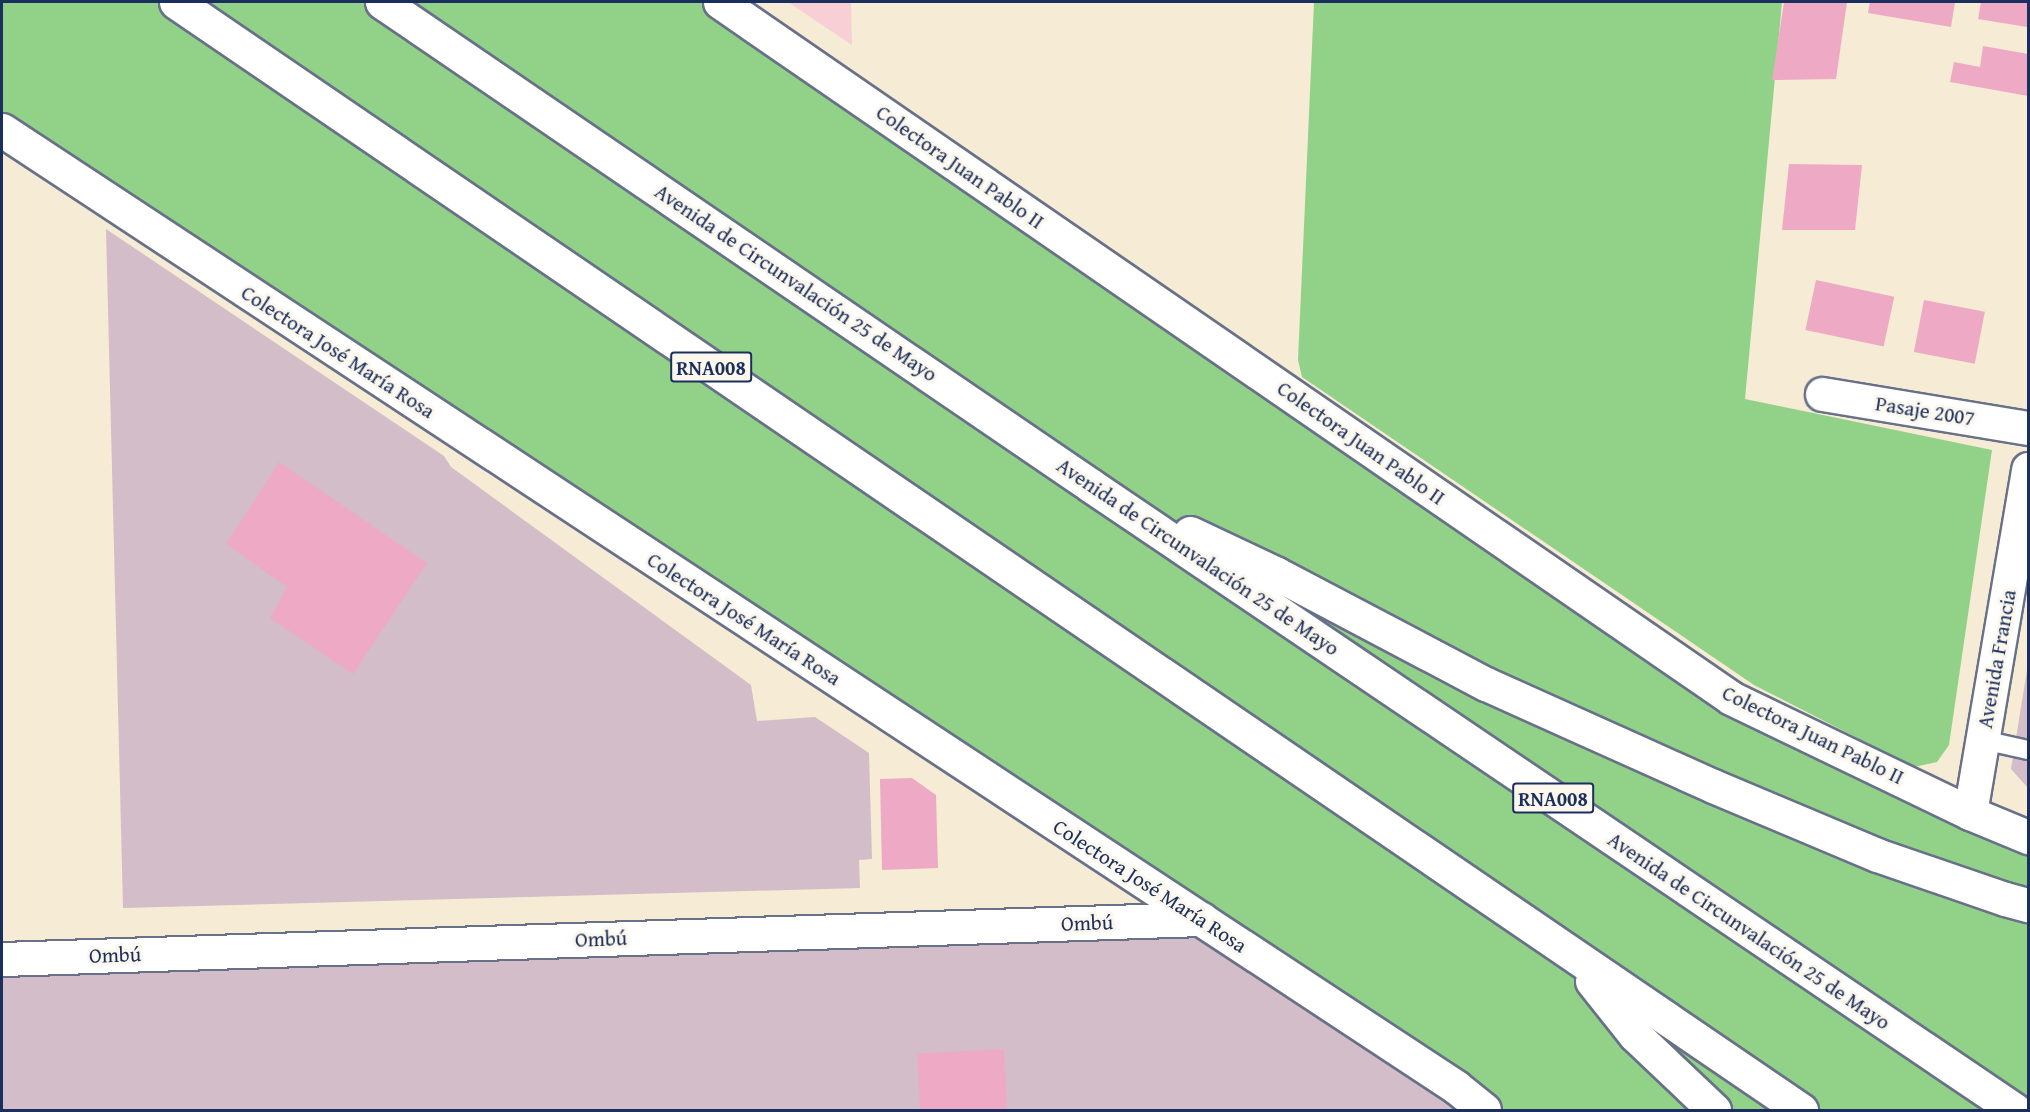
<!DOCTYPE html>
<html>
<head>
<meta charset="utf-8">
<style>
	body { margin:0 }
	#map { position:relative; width:2030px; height:1112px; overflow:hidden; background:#f6ebd5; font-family:"Gentium Book Plus",serif }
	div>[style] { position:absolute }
	.built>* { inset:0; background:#f7cfd5 }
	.industrial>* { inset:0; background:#d2bdc8 }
	.green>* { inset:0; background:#91d288 }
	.building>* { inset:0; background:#eeaac4; transform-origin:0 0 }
	.roads { filter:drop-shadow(2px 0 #687188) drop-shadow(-2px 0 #687188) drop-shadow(0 2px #687188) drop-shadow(0 -2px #687188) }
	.service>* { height:18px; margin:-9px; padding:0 9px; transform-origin:9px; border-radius:9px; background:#fff }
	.minor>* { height:33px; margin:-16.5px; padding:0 16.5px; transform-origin:16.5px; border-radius:16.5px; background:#fff }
	.secondary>* { height:33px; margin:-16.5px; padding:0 16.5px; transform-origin:16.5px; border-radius:16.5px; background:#fff }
	.motorway>* { height:33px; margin:-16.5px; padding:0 16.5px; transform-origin:16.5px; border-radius:16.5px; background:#fff }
	span { translate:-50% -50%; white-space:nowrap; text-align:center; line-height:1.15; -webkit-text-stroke:6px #fbf7ec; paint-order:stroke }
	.shield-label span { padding:2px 4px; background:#fbf7ec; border:2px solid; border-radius:4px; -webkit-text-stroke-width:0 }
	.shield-label { font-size:20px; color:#1b2f5e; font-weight:700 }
	.street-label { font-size:21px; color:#1b2f5e }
	.frame { position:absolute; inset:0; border:3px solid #1b2f5e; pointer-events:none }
</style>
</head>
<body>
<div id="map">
	<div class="built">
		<i style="clip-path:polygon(788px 2px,851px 2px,852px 45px)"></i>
	</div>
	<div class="industrial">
		<i style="clip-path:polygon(106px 229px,444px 456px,451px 467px,751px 685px,757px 721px,815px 717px,869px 753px,872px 859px,859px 860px,860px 888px,123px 908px)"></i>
		<i style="clip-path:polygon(2028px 664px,2028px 788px,2011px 769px)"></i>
		<i style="clip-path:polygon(1201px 919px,1484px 1110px,2px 1110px,2px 959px)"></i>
	</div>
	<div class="green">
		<i style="clip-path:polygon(2px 2px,720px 2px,1731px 698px,2028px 837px,2028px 1110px,1484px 1110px,2px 130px)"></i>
		<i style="clip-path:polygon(1314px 2px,1782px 2px,1745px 399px,1992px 450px,1949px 745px,1937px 762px,1914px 767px,1754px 685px,1302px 377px,1298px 360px)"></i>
	</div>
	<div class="building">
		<i style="clip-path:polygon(1784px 2px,1847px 2px,1836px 79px,1772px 80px)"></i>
		<i style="clip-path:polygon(1870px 2px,1955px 2px,1951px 27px,1868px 13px)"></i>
		<i style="clip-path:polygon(1981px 2px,2028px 2px,2027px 27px,1978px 19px)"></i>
		<i style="clip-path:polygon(1983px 46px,2028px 54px,2028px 96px,1950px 82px,1954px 62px,1980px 67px)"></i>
		<i style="clip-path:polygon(1789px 164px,1862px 165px,1855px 230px,1782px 230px)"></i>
		<i style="left:1816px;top:280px;width:80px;height:51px;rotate:12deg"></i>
		<i style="left:1924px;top:300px;width:62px;height:53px;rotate:11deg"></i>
		<i style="clip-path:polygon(279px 462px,427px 563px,353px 674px,270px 618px,287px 587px,226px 544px)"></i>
		<i style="clip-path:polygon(912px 778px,936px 795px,938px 868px,882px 870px,880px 779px)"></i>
		<i style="left:1004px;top:1049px;width:61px;height:87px;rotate:87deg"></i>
	</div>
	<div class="roads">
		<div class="service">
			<i style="left:1983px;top:740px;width:46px;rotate:12.5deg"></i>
		</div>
		<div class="minor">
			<i style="left:1822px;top:394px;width:209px;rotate:9.4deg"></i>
			<i style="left:1970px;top:813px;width:349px;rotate:-80.4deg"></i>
			<i style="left:2px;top:959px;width:1200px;rotate:-1.91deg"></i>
		</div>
		<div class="secondary">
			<i style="left:720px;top:2px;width:1227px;rotate:34.54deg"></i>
			<i style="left:1731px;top:698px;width:265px;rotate:25.7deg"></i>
			<i style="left:1970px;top:813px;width:63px;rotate:22.5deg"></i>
			<i style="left:2px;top:130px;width:1741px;rotate:33.35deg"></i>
			<i style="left:1456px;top:1087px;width:36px;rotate:39deg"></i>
		</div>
		<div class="motorway">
			<i style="left:176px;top:2px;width:1967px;rotate:34.29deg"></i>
			<i style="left:382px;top:2px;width:857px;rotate:34.3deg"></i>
			<i style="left:1090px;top:485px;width:1116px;rotate:34.05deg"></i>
			<i style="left:1190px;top:533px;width:96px;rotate:25.2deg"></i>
			<i style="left:1277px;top:574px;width:236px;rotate:27.8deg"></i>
			<i style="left:1486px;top:684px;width:249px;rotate:24.2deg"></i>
			<i style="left:1713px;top:786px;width:178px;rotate:22.8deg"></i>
			<i style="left:1877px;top:855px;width:135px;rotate:19deg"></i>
			<i style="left:2005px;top:899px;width:24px;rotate:15deg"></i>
			<i style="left:1592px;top:981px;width:69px;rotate:51.5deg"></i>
			<i style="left:1635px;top:1035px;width:109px;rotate:43.5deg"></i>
		</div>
	</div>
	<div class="shield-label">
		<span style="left:711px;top:367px">RNA008</span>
		<span style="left:1553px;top:798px">RNA008</span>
	</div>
	<div class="street-label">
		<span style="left:960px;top:167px;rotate:35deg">Colectora Juan Pablo II</span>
		<span style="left:796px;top:283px;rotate:34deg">Avenida de Circunvalación 25 de Mayo</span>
		<span style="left:338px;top:352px;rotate:33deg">Colectora José María Rosa</span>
		<span style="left:1925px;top:411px;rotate:9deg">Pasaje 2007</span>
		<span style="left:1361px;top:443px;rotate:35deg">Colectora Juan Pablo II</span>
		<span style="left:1198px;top:557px;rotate:34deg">Avenida de Circunvalación 25 de Mayo</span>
		<span style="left:744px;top:619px;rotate:33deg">Colectora José María Rosa</span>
		<span style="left:1997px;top:659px;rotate:-80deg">Avenida Francia</span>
		<span style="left:1813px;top:735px;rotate:26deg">Colectora Juan Pablo II</span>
		<span style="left:1150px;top:886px;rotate:33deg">Colectora José María Rosa</span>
		<span style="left:1087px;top:923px;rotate:-2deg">Ombú</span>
		<span style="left:1749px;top:931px;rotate:34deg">Avenida de Circunvalación 25 de Mayo</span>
		<span style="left:601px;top:939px;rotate:-2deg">Ombú</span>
		<span style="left:115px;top:955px;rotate:-2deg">Ombú</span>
	</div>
	<div class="frame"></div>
</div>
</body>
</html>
